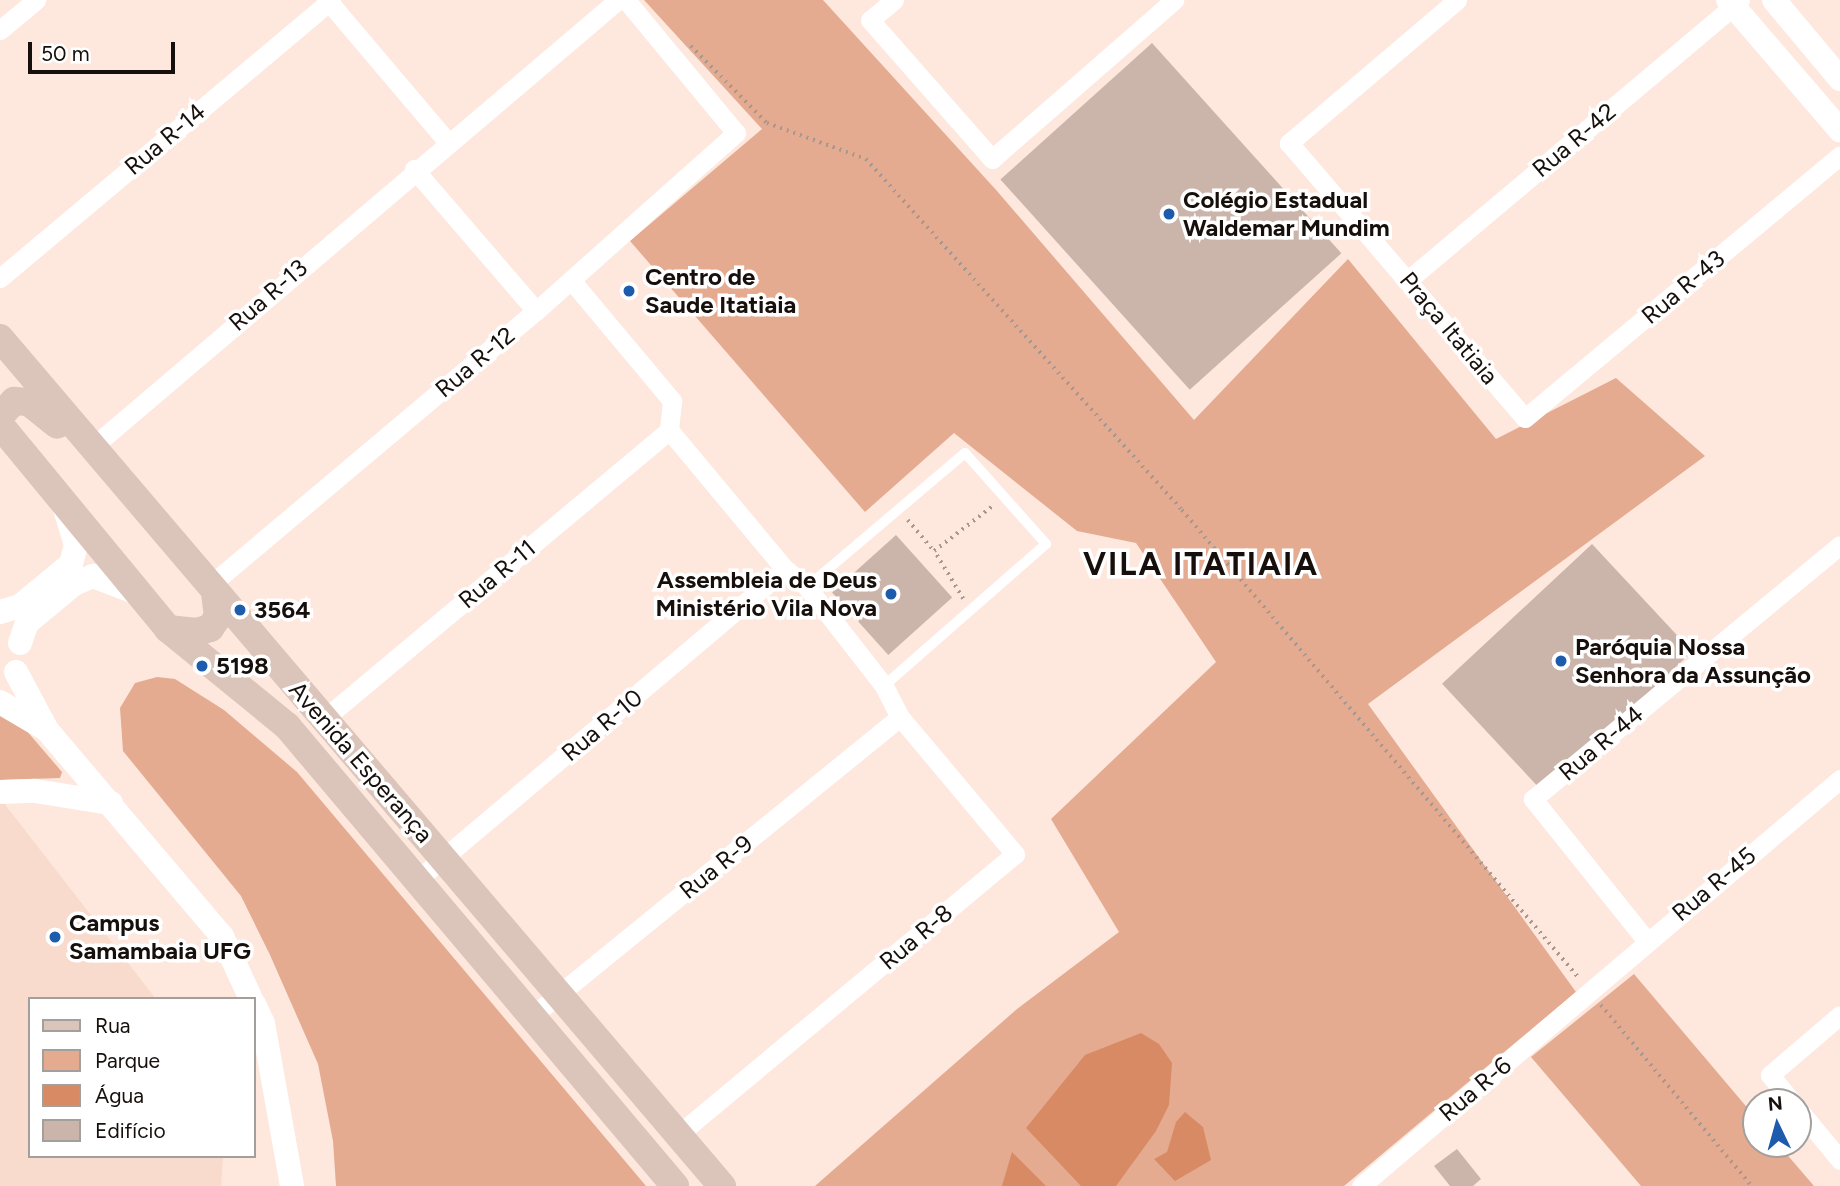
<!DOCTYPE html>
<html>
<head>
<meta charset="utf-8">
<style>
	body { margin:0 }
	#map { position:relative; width:1840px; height:1186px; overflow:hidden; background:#fee7dd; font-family:Figtree,sans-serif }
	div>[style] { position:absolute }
	.built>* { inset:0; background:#f8dbcc }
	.green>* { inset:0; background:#e4ab90 }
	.water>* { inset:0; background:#d88a64 }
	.building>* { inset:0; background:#cbb5ab; transform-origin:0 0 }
	.path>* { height:3.5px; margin-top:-1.75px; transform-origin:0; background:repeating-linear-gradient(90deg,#a8978f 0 2px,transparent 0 7px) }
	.service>* { height:10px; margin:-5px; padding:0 5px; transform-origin:5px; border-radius:5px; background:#fff }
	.minor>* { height:19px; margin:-9.5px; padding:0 9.5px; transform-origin:9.5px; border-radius:9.5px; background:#fff }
	.tertiary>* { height:24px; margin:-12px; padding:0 12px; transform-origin:12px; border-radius:12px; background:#fff }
	.secondary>* { height:28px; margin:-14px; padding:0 14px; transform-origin:14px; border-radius:14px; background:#dbc5bb }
	.dots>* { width:19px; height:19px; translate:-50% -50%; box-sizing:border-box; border:4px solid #fff; border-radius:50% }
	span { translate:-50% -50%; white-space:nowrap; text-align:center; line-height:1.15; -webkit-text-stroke:7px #fff; paint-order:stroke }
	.street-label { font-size:24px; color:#160f0b }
	.poi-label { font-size:24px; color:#160f0b; font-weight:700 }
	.left { translate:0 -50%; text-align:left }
	.right { translate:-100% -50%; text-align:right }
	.district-label { font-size:32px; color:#160f0b; font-weight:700; letter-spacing:2px }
	.legend { position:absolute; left:28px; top:997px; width:228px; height:161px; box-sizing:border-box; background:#fff; border:2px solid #a29f9d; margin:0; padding:9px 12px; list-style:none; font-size:21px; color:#160f0b }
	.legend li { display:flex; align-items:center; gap:14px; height:35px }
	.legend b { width:35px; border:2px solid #a29f9d }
	.north { position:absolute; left:1742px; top:1088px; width:70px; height:70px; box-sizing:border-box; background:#fff; border:2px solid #a29f9d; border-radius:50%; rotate:355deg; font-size:19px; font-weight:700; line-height:28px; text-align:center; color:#160f0b }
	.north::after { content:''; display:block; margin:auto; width:24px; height:32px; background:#1d5bac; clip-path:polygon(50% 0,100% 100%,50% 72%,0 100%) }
	.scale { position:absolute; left:28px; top:42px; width:147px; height:32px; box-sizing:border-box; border:4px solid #160f0b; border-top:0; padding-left:9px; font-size:21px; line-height:24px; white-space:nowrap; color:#160f0b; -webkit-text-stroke:5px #fff; paint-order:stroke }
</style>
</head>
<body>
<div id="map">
	<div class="built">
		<i style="clip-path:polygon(0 798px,156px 999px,30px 999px,30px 1156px,223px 1156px,221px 1186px,0 1186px)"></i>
	</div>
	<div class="green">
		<i style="clip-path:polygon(644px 0,823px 0,997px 191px,1194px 420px,1348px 259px,1496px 439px,1616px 378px,1705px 456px,1368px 704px,1576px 992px,1344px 1186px,815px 1186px,1017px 1009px,1119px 932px,1051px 819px,1216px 662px,1136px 543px,1077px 531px,954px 433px,865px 512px,630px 241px,762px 129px)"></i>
		<i style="clip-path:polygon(157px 677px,175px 679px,224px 710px,297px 772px,646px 1186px,336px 1186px,333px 1141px,318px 1064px,270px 955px,241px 896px,123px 751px,120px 708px,135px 683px)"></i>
		<i style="clip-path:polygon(0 712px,26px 730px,62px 772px,60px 778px,0 780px)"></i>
		<i style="clip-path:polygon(1634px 974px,1756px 1118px,1756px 1144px,1778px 1144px,1814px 1186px,1641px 1186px,1531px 1057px)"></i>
	</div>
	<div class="water">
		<i style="clip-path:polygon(1141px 1033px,1159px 1044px,1172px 1063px,1169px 1105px,1156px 1131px,1116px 1186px,1081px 1186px,1026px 1128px,1085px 1055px)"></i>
		<i style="clip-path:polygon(1185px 1112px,1203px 1127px,1211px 1160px,1175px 1181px,1154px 1159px,1167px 1152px,1176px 1122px)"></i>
		<i style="clip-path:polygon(1012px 1152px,1046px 1186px,1002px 1186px)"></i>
	</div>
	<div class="building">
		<i style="left:1152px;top:43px;width:283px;height:204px;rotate:48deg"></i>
		<i style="left:896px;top:535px;width:84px;height:86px;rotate:48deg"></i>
		<i style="left:1592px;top:544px;width:147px;height:205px;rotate:47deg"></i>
		<i style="clip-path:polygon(1457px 1149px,1481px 1179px,1473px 1186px,1450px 1186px,1434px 1166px)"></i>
	</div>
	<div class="path">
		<i style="left:691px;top:46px;width:108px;rotate:45.4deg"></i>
		<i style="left:767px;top:123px;width:105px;rotate:20deg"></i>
		<i style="left:866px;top:159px;width:472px;rotate:48deg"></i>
		<i style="left:1182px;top:510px;width:612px;rotate:49.7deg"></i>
		<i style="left:908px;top:520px;width:40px;rotate:50deg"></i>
		<i style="left:963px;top:599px;width:56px;rotate:-121.1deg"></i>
		<i style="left:934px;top:551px;width:76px;rotate:-37.5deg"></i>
		<i style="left:1601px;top:1005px;width:236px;rotate:50.2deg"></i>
	</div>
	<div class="service">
		<i style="left:807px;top:587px;width:207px;rotate:-40.3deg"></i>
		<i style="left:965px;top:453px;width:122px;rotate:48.3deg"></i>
		<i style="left:1046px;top:544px;width:215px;rotate:138.8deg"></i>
	</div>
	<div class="minor">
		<i style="left:894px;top:0;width:31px;rotate:140deg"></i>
		<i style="left:870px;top:20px;width:185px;rotate:48.7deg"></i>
		<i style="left:992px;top:159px;width:242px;rotate:-41.1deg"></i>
		<i style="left:1457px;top:0;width:221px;rotate:139.6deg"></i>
		<i style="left:1289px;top:143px;width:362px;rotate:49.4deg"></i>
		<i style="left:1525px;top:418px;width:410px;rotate:-39.8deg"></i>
		<i style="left:329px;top:2px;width:182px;rotate:49.7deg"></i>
		<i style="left:0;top:30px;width:47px;rotate:-39.8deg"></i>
		<i style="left:414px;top:169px;width:187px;rotate:49.3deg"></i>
		<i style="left:0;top:278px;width:432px;rotate:-40deg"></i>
		<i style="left:571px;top:280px;width:158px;rotate:50.1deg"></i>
		<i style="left:672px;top:401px;width:29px;rotate:96deg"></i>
		<i style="left:669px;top:430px;width:181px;rotate:50.2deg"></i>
		<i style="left:785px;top:569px;width:28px;rotate:39deg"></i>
		<i style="left:807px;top:587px;width:125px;rotate:52.1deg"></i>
		<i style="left:884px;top:686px;width:35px;rotate:63deg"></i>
		<i style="left:900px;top:717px;width:179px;rotate:50deg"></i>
		<i style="left:1015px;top:854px;width:439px;rotate:140.2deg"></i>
		<i style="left:1408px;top:280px;width:434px;rotate:-40.1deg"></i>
		<i style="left:90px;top:449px;width:693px;rotate:-40.38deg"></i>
		<i style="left:209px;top:586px;width:427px;rotate:-40.1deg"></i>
		<i style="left:536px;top:311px;width:268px;rotate:-41.7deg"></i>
		<i style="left:736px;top:133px;width:173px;rotate:-129.6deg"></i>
		<i style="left:325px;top:718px;width:449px;rotate:-39.9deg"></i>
		<i style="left:417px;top:880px;width:482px;rotate:-40.2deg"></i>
		<i style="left:1646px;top:940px;width:181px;rotate:-128.7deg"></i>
		<i style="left:1533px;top:799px;width:398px;rotate:-39.6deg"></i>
		<i style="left:532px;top:1016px;width:474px;rotate:-39.1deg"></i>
		<i style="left:1792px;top:1102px;width:35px;rotate:-129deg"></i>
		<i style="left:1770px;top:1075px;width:92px;rotate:-40.6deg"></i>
		<i style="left:1798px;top:1109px;width:66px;rotate:50.5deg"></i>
		<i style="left:1361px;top:1186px;width:629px;rotate:-40.35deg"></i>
	</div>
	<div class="tertiary">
		<i style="left:1728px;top:0;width:172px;rotate:49.3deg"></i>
		<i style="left:1774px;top:0;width:103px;rotate:50.1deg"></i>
		<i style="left:0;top:612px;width:21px;rotate:-17deg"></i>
		<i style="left:20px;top:606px;width:66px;rotate:-39.5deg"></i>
		<i style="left:71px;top:564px;width:20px;rotate:-75deg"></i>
		<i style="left:76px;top:545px;width:39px;rotate:-107deg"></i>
		<i style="left:20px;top:643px;width:21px;rotate:-71deg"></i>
		<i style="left:27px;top:623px;width:61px;rotate:-39.7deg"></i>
		<i style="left:74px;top:584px;width:21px;rotate:-23deg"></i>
		<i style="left:93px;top:576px;width:47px;rotate:21.1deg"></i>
		<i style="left:16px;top:672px;width:66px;rotate:61.9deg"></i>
		<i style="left:47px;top:730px;width:270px;rotate:49.7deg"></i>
		<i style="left:222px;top:936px;width:69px;rotate:65.3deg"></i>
		<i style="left:0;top:702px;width:51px;rotate:30.6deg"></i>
		<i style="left:0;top:792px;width:35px;rotate:-2deg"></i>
		<i style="left:35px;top:791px;width:77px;rotate:9deg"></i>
		<i style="left:254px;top:1004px;width:21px;rotate:65deg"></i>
		<i style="left:263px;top:1023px;width:166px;rotate:79.9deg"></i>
	</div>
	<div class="secondary">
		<i style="left:0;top:338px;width:1114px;rotate:49.59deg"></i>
		<i style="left:0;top:416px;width:21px;rotate:-47deg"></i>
		<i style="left:14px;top:401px;width:15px;rotate:4deg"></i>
		<i style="left:29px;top:402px;width:36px;rotate:39deg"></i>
		<i style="left:0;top:425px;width:264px;rotate:50.5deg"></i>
		<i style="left:168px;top:629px;width:154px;rotate:39.2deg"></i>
		<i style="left:287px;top:726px;width:602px;rotate:49.85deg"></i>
		<i style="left:168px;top:629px;width:29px;rotate:6deg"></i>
		<i style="left:197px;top:632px;width:14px;rotate:-17deg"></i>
		<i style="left:210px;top:628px;width:14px;rotate:-54deg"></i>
		<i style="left:218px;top:617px;width:24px;rotate:-97deg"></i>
	</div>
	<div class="dots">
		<i style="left:1169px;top:214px;background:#1d5bac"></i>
		<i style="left:629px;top:291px;background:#1d5bac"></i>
		<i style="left:891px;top:594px;background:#1d5bac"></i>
		<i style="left:240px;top:610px;background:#1d5bac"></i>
		<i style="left:1561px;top:661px;background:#1d5bac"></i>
		<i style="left:202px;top:666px;background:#1d5bac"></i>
		<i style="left:55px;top:937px;background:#1d5bac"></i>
	</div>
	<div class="street-label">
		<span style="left:165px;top:139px;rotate:-40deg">Rua R-14</span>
		<span style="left:1574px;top:140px;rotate:-40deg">Rua R-42</span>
		<span style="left:1683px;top:287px;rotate:-40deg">Rua R-43</span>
		<span style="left:268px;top:295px;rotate:-41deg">Rua R-13</span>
		<span style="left:1449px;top:328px;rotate:50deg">Praça Itatiaia</span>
		<span style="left:475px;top:362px;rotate:-40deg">Rua R-12</span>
		<span style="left:497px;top:574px;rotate:-40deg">Rua R-11</span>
		<span style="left:602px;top:725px;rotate:-40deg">Rua R-10</span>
		<span style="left:1601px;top:743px;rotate:-40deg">Rua R-44</span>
		<span style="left:361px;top:762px;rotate:49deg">Avenida Esperança</span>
		<span style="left:716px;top:867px;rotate:-39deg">Rua R-9</span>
		<span style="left:1714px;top:884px;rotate:-40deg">Rua R-45</span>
		<span style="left:916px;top:937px;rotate:-40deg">Rua R-8</span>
		<span style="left:1475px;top:1089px;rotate:-40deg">Rua R-6</span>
	</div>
	<div class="poi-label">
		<span class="left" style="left:1183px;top:214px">Colégio Estadual<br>Waldemar Mundim</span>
		<span class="left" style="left:645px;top:291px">Centro de<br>Saude Itatiaia</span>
		<span class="right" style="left:877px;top:594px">Assembleia de Deus<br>Ministério Vila Nova</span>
		<span class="left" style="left:254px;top:610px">3564</span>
		<span class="left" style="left:1575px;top:661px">Paróquia Nossa<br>Senhora da Assunção</span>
		<span class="left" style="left:216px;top:666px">5198</span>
		<span class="left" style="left:69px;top:937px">Campus<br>Samambaia UFG</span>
	</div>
	<div class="district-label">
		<span style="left:1201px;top:564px">VILA ITATIAIA</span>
	</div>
	<ul class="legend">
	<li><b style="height:9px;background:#dbc5bb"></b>Rua</li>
	<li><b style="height:19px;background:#e4ab90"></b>Parque</li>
	<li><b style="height:19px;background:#d88a64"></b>Água</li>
	<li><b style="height:19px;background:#cbb5ab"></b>Edifício</li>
	</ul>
	<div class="north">N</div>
	<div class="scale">50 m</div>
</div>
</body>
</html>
